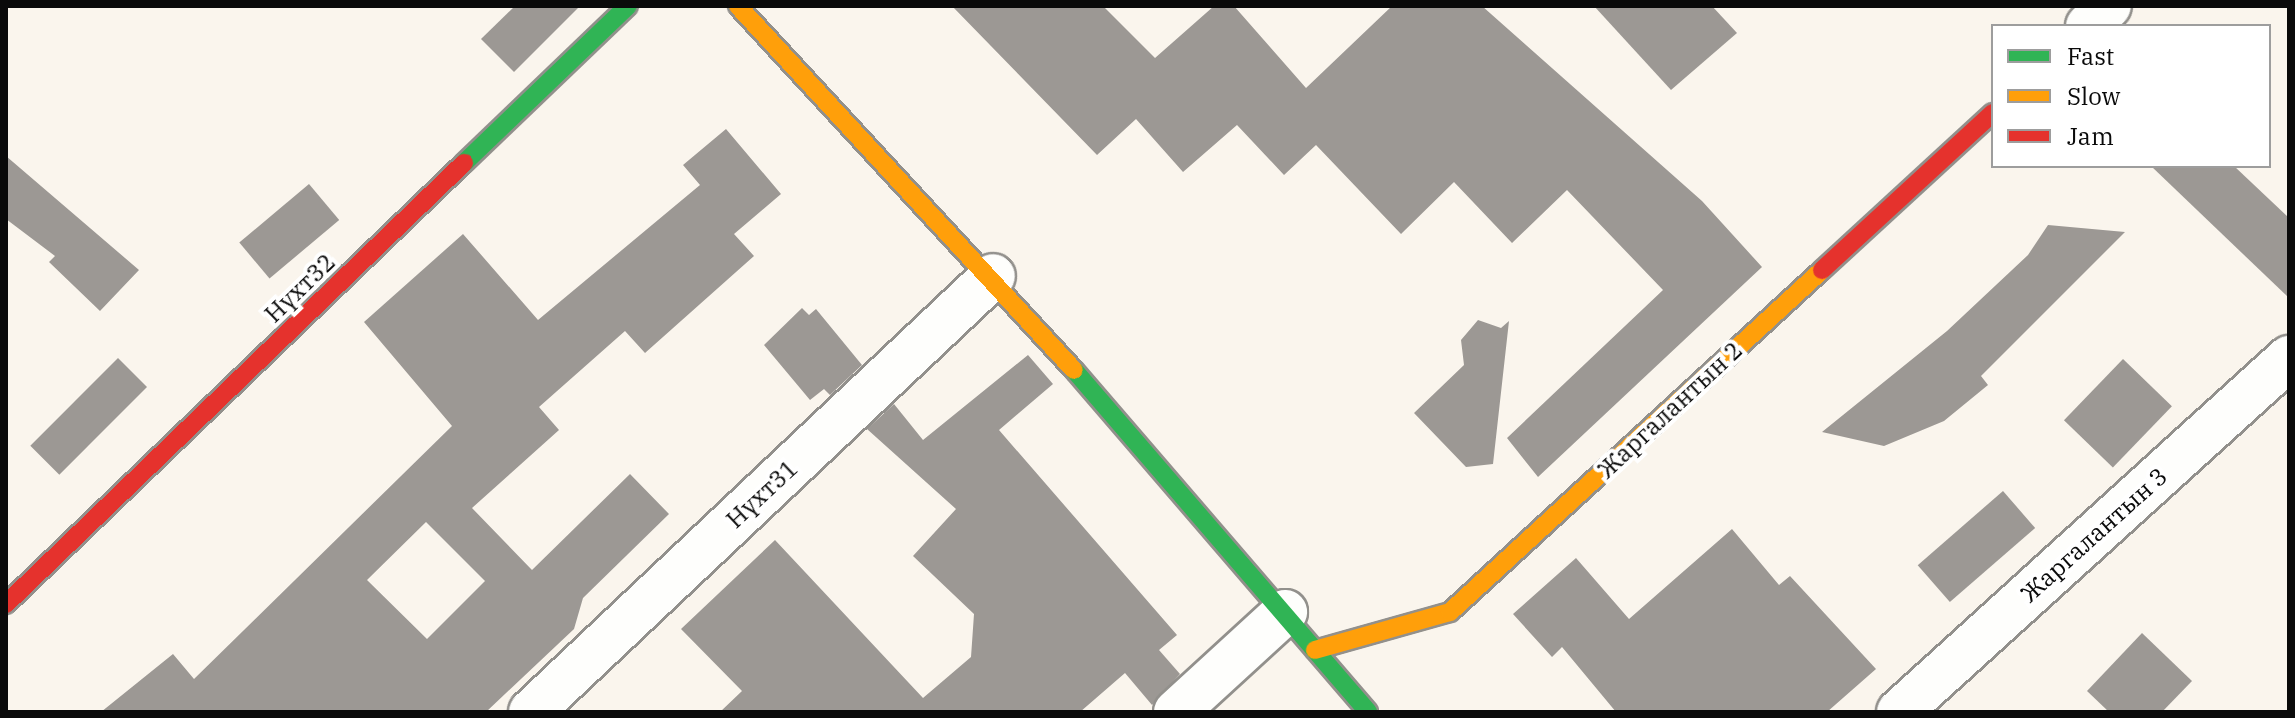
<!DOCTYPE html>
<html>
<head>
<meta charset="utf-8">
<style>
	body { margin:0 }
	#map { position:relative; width:2295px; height:718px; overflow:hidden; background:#faf5ed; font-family:"IBM Plex Serif",serif }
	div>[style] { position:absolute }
	.building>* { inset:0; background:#9c9894; transform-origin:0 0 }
	.roads { filter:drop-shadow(2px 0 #92908c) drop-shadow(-2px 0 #92908c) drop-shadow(0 2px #92908c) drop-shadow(0 -2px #92908c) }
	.street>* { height:44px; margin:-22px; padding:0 22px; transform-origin:22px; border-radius:22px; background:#fefefc }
	.fast>* { height:18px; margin:-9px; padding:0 9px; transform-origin:9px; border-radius:9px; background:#30b455 }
	.slow>* { height:18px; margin:-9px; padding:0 9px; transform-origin:9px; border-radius:9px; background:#ff9f0a }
	.jam>* { height:18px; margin:-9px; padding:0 9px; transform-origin:9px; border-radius:9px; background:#e5322d }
	span { translate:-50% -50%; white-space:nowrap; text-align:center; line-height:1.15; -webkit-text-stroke:8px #fff; paint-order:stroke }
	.street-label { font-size:24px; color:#0a0a0a }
	.frame { position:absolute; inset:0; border:8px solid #0a0a0a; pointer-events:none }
	.legend { position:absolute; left:1991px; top:24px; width:280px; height:144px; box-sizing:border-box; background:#fff; border:2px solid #9d9d9d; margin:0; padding:10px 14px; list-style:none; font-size:24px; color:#0a0a0a }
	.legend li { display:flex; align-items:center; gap:16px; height:40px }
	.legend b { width:40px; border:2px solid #9d9d9d }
</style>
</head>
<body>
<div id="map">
	<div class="building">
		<i style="clip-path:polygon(515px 6px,580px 6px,514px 72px,481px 39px)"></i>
		<i style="clip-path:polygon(952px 6px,1103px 6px,1155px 58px,1214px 6px,1234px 6px,1306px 88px,1392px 6px,1482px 6px,1702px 201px,1762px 267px,1538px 477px,1507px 438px,1663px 290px,1567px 190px,1512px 243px,1454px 182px,1401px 234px,1316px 145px,1284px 175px,1237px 125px,1183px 172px,1136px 119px,1097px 155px)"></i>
		<i style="clip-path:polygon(1594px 6px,1712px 6px,1737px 33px,1671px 90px)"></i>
		<i style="clip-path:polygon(evenodd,726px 129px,781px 194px,734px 234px,754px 256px,645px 353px,625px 331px,539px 407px,559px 430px,472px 508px,532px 570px,630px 474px,669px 514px,583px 598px,574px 629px,486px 712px,101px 712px,173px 654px,194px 679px,452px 426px,364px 322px,463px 234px,538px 320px,700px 185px,683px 165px,726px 129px,426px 522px,485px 581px,427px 639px,367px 580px,426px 522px)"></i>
		<i style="clip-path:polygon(6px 156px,139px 270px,100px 311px,49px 262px,55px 256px,6px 219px)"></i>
		<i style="clip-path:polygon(2151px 166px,2234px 166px,2289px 218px,2289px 298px)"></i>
		<i style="left:309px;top:184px;width:47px;height:91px;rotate:50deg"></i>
		<i style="clip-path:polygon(2048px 225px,2125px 232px,1981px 376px,1988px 385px,1944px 421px,1884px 446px,1822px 432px,1947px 331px,2028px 255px)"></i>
		<i style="clip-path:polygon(802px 308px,809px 315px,816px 309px,862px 365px,830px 395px,824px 389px,810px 400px,764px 345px)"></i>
		<i style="clip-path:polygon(1478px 320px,1501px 328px,1509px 321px,1493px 464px,1466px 467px,1414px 413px,1464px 365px,1461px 340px)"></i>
		<i style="clip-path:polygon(1028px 355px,1053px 384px,999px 430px,1177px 635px,1159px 650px,1180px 674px,1152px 705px,1125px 673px,1080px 712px,720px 712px,742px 691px,681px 629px,775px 540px,923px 698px,971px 657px,974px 614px,913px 556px,956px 509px,867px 429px,894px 404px,923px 440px)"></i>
		<i style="left:118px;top:358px;width:41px;height:124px;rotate:45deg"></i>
		<i style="left:2123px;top:359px;width:68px;height:85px;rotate:44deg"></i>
		<i style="left:2003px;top:491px;width:49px;height:113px;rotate:49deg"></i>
		<i style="clip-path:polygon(1732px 529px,1779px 585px,1790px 576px,1876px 669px,1827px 712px,1616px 712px,1562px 647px,1552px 657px,1513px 614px,1576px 558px,1629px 619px)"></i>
		<i style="clip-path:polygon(2142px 633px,2192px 681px,2162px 712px,2109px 712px,2087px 691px)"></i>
	</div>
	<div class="roads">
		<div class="street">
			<i style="left:2088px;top:26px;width:29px;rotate:-44deg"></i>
			<i style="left:531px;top:712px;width:635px;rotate:-43.34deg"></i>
			<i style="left:1176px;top:712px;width:148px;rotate:-42.5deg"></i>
			<i style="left:1899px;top:712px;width:527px;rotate:-42.23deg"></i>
		</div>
		<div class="fast">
			<i style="left:464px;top:163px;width:227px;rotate:-43.8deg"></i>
			<i style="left:1074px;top:370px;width:451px;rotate:49.3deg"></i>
		</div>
		<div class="slow">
			<i style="left:738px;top:6px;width:495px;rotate:47.3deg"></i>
			<i style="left:1315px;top:650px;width:140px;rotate:-15.7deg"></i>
			<i style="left:1450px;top:612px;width:505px;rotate:-42.59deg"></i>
		</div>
		<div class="jam">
			<i style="left:1822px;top:270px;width:232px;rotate:-42.6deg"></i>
			<i style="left:6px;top:604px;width:636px;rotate:-43.92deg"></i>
		</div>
	</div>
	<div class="street-label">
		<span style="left:300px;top:288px;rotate:-44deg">Нүхт32</span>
		<span style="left:1670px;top:410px;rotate:-43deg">Жаргалантын 2</span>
		<span style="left:762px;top:494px;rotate:-43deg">Нүхт31</span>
		<span style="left:2094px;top:535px;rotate:-42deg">Жаргалантын 3</span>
	</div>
	<div class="frame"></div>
	<ul class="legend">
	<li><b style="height:10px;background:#30b455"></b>Fast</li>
	<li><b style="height:10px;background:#ff9f0a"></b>Slow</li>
	<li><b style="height:10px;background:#e5322d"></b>Jam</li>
	</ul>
</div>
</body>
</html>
